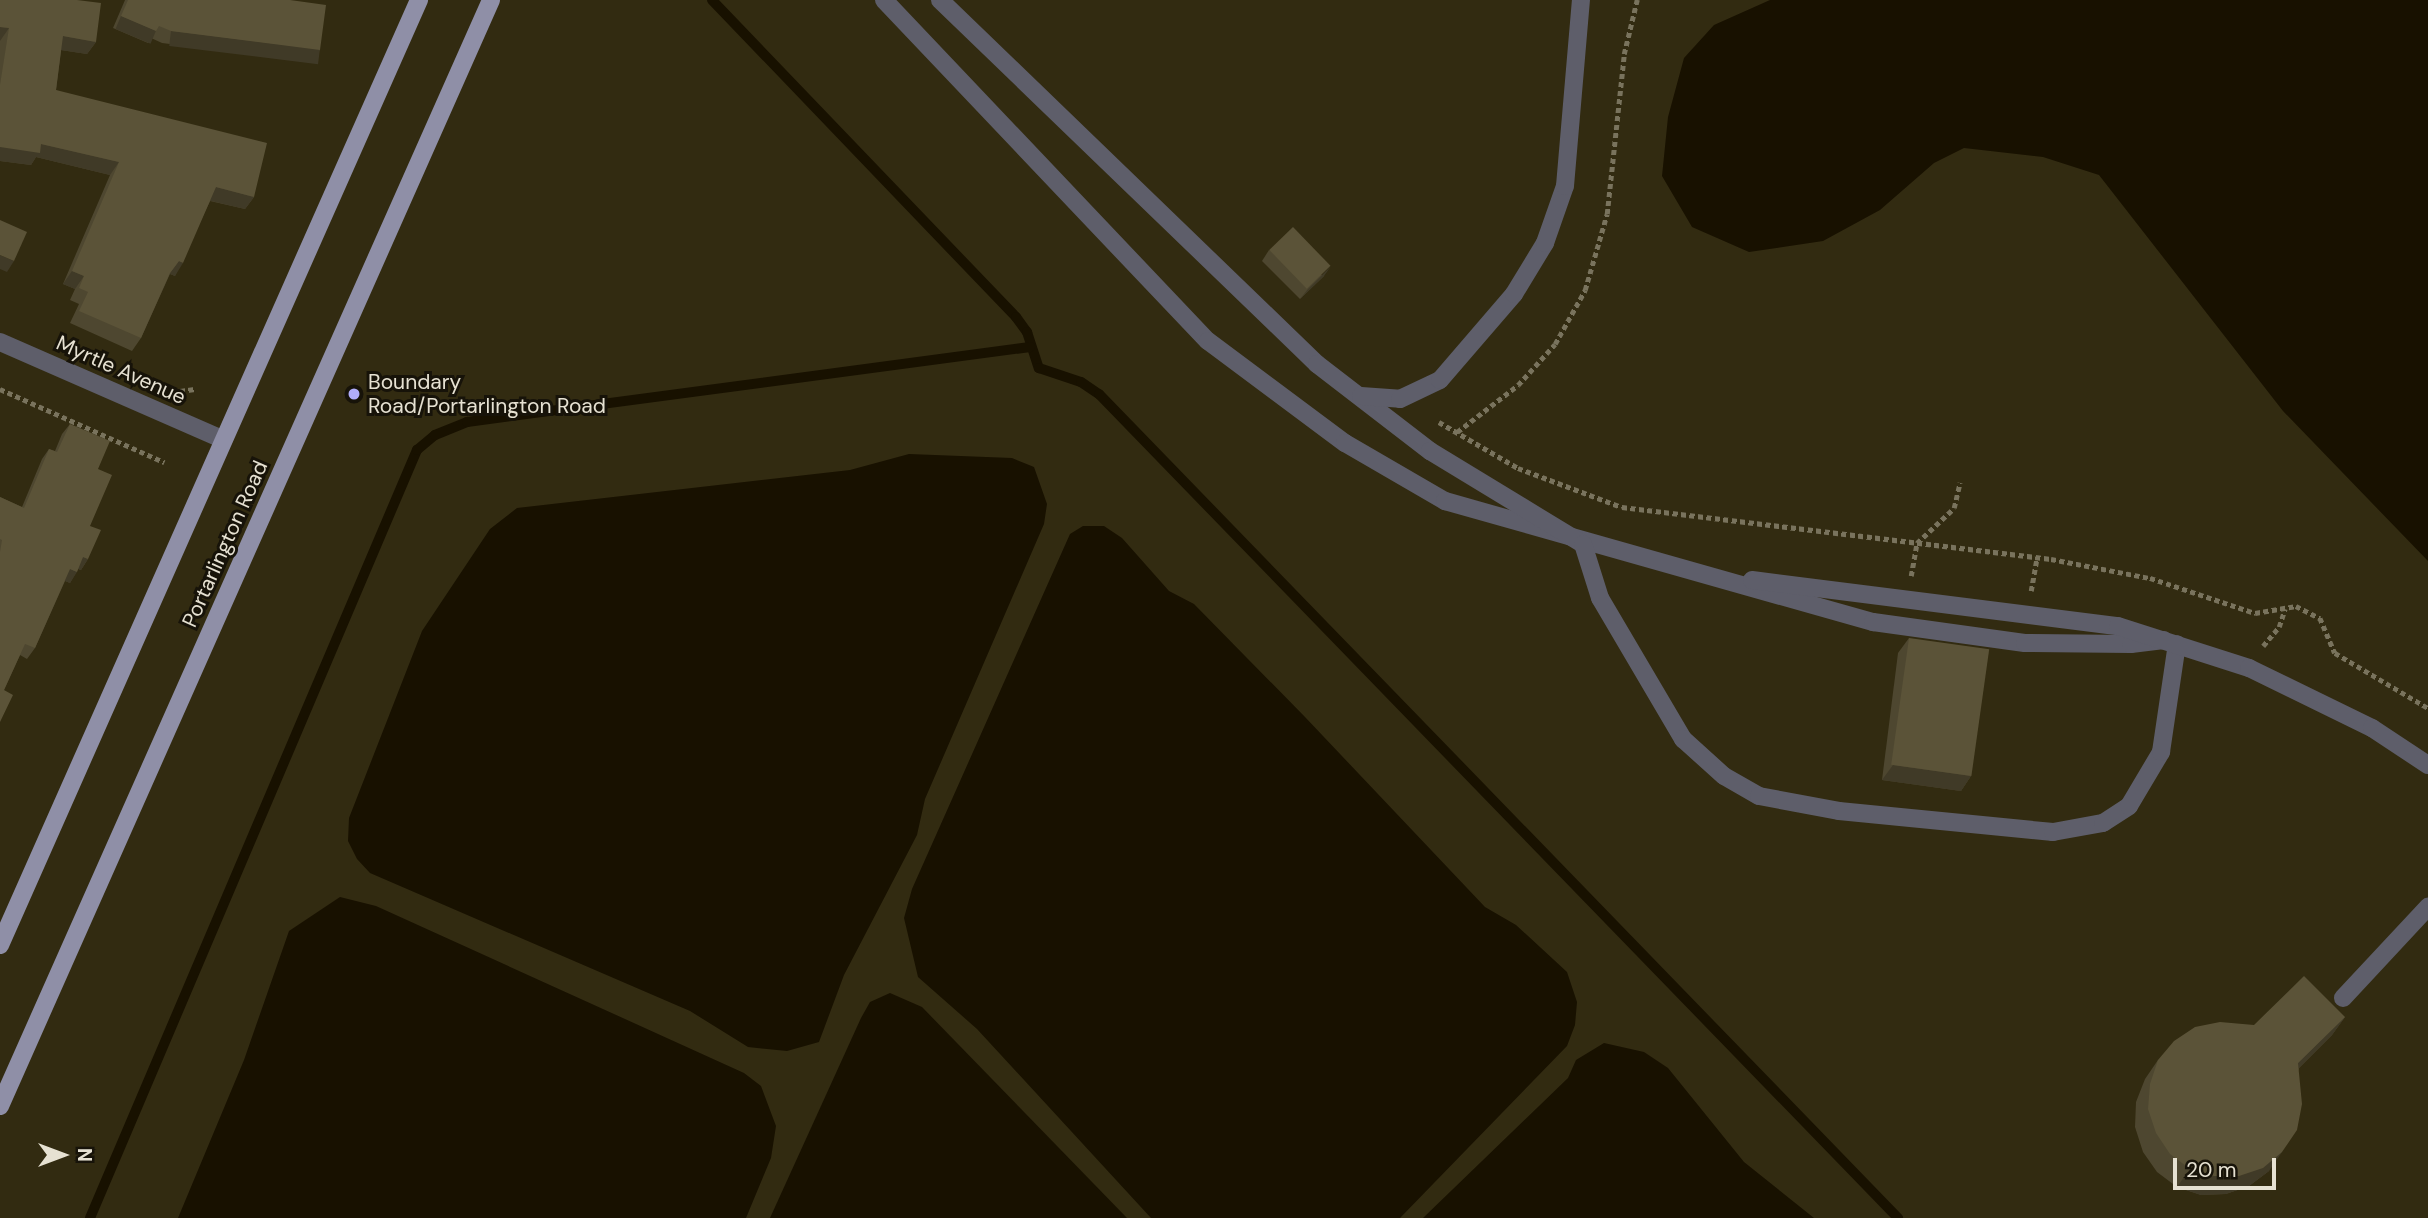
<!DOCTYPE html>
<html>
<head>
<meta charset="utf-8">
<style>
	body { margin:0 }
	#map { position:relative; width:2428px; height:1218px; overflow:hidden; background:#322b11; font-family:"DM Sans",sans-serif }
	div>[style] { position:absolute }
	.water>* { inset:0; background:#181100 }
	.stream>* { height:10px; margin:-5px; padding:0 5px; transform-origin:5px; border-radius:5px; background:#181100 }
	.path>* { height:4.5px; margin-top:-2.25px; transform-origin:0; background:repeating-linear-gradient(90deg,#79735d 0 5px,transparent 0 8.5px) }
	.minor>* { height:18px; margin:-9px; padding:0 9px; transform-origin:9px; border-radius:9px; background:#5e5e6a }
	.major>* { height:18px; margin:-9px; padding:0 9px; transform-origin:9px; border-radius:9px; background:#8f8fa7 }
	.wall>* { inset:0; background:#4e4730 }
	.shaded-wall>* { inset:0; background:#403a27; transform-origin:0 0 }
	.building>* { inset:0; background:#5b5338; transform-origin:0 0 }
	.dots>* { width:19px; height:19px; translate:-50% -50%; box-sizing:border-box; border:4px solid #171309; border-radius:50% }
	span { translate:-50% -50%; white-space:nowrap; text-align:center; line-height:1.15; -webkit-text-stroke:6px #171309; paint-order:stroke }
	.street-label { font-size:21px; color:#e6e1d2 }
	.poi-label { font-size:21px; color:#e6e1d2 }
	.left { translate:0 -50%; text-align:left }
	.north { position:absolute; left:28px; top:1120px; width:70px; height:70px; -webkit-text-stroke:5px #171309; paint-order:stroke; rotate:90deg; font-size:19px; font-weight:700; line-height:28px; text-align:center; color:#e6e1d2 }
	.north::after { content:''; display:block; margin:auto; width:24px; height:32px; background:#e6e1d2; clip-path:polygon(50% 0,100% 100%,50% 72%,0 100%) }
	.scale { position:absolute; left:2173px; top:1158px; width:103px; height:32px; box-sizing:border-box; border:4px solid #e6e1d2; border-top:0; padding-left:9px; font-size:21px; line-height:24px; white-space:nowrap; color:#e6e1d2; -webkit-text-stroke:5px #171309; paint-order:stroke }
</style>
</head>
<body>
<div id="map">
	<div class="water">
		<i style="clip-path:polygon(1770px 0,2428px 0,2428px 561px,2283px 411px,2099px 175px,2043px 157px,1964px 148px,1934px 163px,1880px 210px,1823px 241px,1749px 252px,1692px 227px,1662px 176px,1668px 117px,1684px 58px,1714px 25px)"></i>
		<i style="clip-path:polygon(909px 454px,1012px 458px,1034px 467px,1047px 504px,1044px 524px,925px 799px,917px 835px,844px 975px,819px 1042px,787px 1051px,748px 1047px,690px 1011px,370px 873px,357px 859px,348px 841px,349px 818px,422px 631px,490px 529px,517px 508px,850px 470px)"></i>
		<i style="clip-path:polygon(1083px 526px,1104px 526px,1122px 538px,1169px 591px,1194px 604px,1305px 717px,1485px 907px,1516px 925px,1567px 972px,1577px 1002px,1575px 1025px,1567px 1046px,1400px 1218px,1151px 1218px,977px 1029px,918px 977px,904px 918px,912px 889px,1070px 534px)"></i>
		<i style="clip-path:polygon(340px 897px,376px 906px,744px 1073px,761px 1086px,776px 1126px,771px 1158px,746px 1218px,178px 1218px,244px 1060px,289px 931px)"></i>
		<i style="clip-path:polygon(890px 993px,922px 1007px,1127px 1218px,770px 1218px,861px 1018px,870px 1002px)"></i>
		<i style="clip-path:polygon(1604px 1043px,1644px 1052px,1668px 1068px,1744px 1162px,1814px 1218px,1423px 1218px,1568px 1078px,1576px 1060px)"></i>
	</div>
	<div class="stream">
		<i style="left:712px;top:0;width:439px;rotate:46.2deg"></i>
		<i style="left:1016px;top:317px;width:19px;rotate:54deg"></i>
		<i style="left:1027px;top:332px;width:38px;rotate:72deg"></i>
		<i style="left:1039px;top:368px;width:44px;rotate:18.4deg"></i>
		<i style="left:1081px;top:382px;width:22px;rotate:34deg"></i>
		<i style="left:1099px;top:394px;width:1148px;rotate:45.88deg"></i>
		<i style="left:90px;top:1218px;width:835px;rotate:-66.94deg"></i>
		<i style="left:417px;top:450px;width:23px;rotate:-40deg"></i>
		<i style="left:435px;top:435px;width:35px;rotate:-22deg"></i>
		<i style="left:467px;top:422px;width:568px;rotate:-7.59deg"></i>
	</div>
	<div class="path">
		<i style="left:0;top:389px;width:180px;rotate:24deg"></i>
		<i style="left:180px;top:391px;width:15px;rotate:-8deg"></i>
		<i style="left:1439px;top:422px;width:91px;rotate:30.2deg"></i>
		<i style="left:1518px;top:468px;width:111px;rotate:20.6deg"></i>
		<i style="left:1622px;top:507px;width:432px;rotate:6.9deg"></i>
		<i style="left:2051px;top:559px;width:101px;rotate:10.9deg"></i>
		<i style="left:2150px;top:578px;width:111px;rotate:18.4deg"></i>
		<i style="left:2255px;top:613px;width:42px;rotate:-9.7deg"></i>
		<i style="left:2296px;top:606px;width:27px;rotate:27deg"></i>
		<i style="left:2320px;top:618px;width:38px;rotate:67deg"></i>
		<i style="left:2335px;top:653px;width:108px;rotate:30.6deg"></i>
		<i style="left:1457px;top:432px;width:77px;rotate:-37.6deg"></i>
		<i style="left:1518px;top:385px;width:55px;rotate:-47.9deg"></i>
		<i style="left:1555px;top:344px;width:62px;rotate:-60.9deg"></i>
		<i style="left:1585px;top:290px;width:79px;rotate:-73.9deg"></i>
		<i style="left:1607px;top:214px;width:161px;rotate:-83.9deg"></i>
		<i style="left:1624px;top:54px;width:56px;rotate:-76.5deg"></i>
		<i style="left:1911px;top:576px;width:34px;rotate:-80deg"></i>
		<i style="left:1917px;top:543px;width:51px;rotate:-43.4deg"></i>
		<i style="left:1954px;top:508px;width:26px;rotate:-77deg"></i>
		<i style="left:2031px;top:591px;width:35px;rotate:-80deg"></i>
		<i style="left:2263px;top:646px;width:25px;rotate:-50deg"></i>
		<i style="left:2279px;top:627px;width:19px;rotate:-72deg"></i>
	</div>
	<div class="minor">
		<i style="left:884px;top:0;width:470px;rotate:46.5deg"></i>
		<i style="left:1208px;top:341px;width:171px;rotate:36.7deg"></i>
		<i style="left:1345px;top:443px;width:116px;rotate:30.1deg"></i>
		<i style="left:1445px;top:501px;width:445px;rotate:15.8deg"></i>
		<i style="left:1873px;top:622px;width:153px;rotate:7.9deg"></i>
		<i style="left:2025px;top:643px;width:106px;rotate:0.5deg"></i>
		<i style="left:2131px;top:644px;width:33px;rotate:-7deg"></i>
		<i style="left:940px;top:0;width:524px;rotate:43.99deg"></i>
		<i style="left:1317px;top:364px;width:143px;rotate:37.6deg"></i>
		<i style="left:1430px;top:451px;width:179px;rotate:31.3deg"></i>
		<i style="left:1583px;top:544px;width:57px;rotate:72.5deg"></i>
		<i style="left:1600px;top:598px;width:164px;rotate:59.5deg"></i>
		<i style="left:1683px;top:739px;width:55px;rotate:42.1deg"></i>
		<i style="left:1724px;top:776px;width:40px;rotate:29.7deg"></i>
		<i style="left:1759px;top:796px;width:81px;rotate:10.6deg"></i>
		<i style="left:1839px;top:811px;width:215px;rotate:5.6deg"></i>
		<i style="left:2053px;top:832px;width:51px;rotate:-10.2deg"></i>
		<i style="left:2103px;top:823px;width:31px;rotate:-33deg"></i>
		<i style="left:2129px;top:806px;width:63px;rotate:-59.3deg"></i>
		<i style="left:2161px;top:752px;width:109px;rotate:-81.6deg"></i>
		<i style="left:0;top:342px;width:244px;rotate:23.6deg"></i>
		<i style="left:1361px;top:396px;width:39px;rotate:4deg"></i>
		<i style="left:1400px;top:399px;width:44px;rotate:-25.4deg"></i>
		<i style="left:1440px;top:380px;width:113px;rotate:-49.3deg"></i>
		<i style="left:1514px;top:294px;width:60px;rotate:-58.7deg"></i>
		<i style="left:1545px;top:243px;width:60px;rotate:-70.7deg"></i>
		<i style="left:1565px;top:186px;width:187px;rotate:-85.1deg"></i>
		<i style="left:1752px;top:580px;width:369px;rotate:7.2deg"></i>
		<i style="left:2118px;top:626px;width:138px;rotate:17.8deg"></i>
		<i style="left:2249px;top:668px;width:137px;rotate:26deg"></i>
		<i style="left:2372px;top:728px;width:67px;rotate:33.5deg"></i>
		<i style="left:2343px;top:998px;width:125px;rotate:-47deg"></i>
	</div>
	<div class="major">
		<i style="left:0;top:945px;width:1034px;rotate:-66.09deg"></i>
		<i style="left:0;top:1106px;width:1210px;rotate:-66.06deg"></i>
	</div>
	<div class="wall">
		<i style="clip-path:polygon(0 0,96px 42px,87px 54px,61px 50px,56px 90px,254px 197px,245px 209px,210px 201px,175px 276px,170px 274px,169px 276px,141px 338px,132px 351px,70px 323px,79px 304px,70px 300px,75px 289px,63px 284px,110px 175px,36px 157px,31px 165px,0 161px)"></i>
		<i style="clip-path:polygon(125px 0,290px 0,320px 50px,312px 62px,162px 43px,151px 38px,148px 43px,113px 28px)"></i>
		<i style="clip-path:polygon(1269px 250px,1324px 276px,1300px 299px,1262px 261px)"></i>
		<i style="clip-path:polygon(70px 424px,98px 469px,90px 526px,88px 559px,81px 570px,78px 569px,70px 583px,65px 581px,35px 648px,27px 659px,20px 655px,4px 690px,0 722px,0 497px,22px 507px,42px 459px,49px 449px,55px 451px,62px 434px)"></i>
		<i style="clip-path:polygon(1909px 638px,1971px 776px,1961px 791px,1882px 780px,1898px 653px)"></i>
		<i style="clip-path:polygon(2345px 1017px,2332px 1035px,2299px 1068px,2269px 1171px,2249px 1186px,2226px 1194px,2201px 1195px,2177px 1187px,2157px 1172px,2143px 1152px,2135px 1127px,2136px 1102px,2145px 1079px,2158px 1060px,2254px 1025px)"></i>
	</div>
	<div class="shaded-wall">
		<i style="left:121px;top:16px;width:38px;height:14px;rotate:23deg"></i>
		<i style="clip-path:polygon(0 27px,9px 28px,0 41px)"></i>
		<i style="left:171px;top:31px;width:150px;height:15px;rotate:7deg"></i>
		<i style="clip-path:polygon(63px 36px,96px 42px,87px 54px,54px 49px)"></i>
		<i style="clip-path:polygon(41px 144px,119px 162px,110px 175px,36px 157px,31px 165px,0 161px,0 147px)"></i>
		<i style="clip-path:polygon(216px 187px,254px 197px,245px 209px,207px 200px)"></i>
		<i style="clip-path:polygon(0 255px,14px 261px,7px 272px,0 269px)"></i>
		<i style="clip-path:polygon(179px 261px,183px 263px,175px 276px,170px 274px,161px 285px)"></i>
		<i style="clip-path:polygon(1331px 266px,1324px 276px,1300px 299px,1308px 289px)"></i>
		<i style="clip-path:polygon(72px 271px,84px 276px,75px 289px,63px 284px)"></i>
		<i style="clip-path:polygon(83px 557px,88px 559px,81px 570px,76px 568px)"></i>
		<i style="clip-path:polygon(70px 569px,77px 572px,70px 583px,63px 580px)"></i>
		<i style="clip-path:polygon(1893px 765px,1971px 776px,1961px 791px,1882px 780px)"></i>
		<i style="clip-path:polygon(2345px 1017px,2332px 1035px,2285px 1082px,2298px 1063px)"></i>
		<i style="clip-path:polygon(2282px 1152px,2269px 1171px,2249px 1186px,2226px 1194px,2201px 1195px,2177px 1187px,2190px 1169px)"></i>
	</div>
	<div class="building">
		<i style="clip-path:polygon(0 0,77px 0,101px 3px,96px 42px,63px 36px,56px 90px,267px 143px,254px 197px,216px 187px,183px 263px,179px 261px,170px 273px,141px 338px,79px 311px,88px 292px,79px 288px,84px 276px,72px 271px,119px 162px,41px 144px,40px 153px,0 147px,0 85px,9px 28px,0 27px)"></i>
		<i style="clip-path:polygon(128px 0,290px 0,326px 5px,320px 50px,171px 31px,159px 26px,156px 31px,121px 16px)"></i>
		<i style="clip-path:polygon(0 220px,27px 232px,14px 261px,0 255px)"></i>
		<i style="left:1293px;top:227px;width:54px;height:33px;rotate:46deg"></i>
		<i style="clip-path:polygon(70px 424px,110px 441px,98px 469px,112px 475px,90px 526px,101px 530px,88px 559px,83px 557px,77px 572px,70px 569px,35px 648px,25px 644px,4px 690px,13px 695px,0 722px,0 552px,2px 540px,0 539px,0 497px,24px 508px,49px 449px,57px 452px)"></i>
		<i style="left:1909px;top:638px;width:81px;height:128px;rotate:8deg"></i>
		<i style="clip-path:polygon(2304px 976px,2345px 1017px,2298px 1063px,2302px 1104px,2297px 1130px,2282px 1152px,2263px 1168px,2239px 1176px,2214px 1176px,2190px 1169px,2170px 1154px,2156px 1133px,2148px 1109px,2150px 1084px,2158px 1060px,2174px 1041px,2195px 1027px,2220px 1022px,2254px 1025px)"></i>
	</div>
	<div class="dots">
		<i style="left:354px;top:394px;background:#b1adfa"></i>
	</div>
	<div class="street-label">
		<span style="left:121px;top:370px;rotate:24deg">Myrtle Avenue</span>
		<span style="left:225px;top:544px;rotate:-66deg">Portarlington Road</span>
	</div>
	<div class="poi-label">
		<span class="left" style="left:368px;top:394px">Boundary<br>Road/Portarlington Road</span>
	</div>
	<div class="north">N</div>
	<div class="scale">20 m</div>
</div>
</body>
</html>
